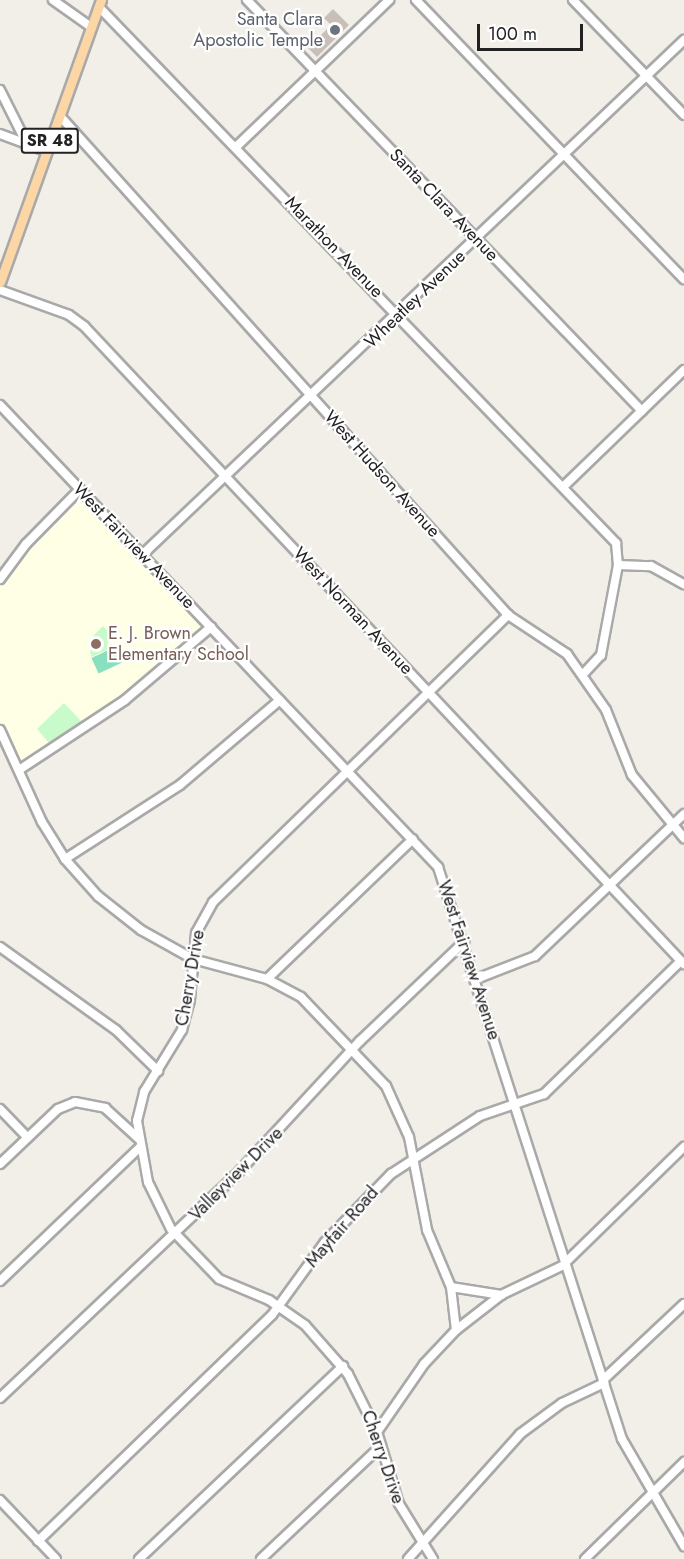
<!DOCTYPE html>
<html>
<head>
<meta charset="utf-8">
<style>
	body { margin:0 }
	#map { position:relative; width:684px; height:1559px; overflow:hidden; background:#f2efe9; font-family:Jost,sans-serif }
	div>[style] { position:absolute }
	.education>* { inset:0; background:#ffffe5 }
	.park>* { inset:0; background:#c8facc }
	.pitch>* { inset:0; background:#88e0be; transform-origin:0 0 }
	.building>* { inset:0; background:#c7bfb8 }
	.roads { filter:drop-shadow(2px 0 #a9a9a9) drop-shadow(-2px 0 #a9a9a9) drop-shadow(0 2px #a9a9a9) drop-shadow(0 -2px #a9a9a9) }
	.minor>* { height:8px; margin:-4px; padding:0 4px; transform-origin:4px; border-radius:4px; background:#fff }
	.major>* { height:9px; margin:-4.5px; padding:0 4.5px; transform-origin:4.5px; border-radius:4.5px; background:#fcd6a4 }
	.dots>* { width:16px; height:16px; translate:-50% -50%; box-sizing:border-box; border:3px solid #fff; border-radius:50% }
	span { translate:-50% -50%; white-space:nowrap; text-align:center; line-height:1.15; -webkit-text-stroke:4.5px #fff; paint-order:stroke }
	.shield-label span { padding:2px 4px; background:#fff; border:2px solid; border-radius:4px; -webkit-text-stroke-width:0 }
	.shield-label { font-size:16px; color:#222; font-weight:700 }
	.worship-label { font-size:18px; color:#5b616d }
	.right { translate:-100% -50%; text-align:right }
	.street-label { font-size:18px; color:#222 }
	.education-label { font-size:18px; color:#785e54 }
	.left { translate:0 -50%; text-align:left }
	.scale { position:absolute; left:477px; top:24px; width:106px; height:27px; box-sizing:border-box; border:3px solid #222; border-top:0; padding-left:8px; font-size:18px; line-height:21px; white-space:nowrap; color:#222; -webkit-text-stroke:4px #fff; paint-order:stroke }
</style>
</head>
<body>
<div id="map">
	<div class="education">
		<i style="clip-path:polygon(80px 489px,211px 627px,157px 674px,19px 770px,0 730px,0 579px)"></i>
	</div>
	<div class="park">
		<i style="clip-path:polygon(103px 626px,109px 633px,107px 650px,91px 657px,89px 640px)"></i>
		<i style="clip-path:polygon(64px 703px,82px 722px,49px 743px,37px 729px)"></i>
	</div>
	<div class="pitch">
		<i style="left:115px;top:647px;width:17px;height:26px;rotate:65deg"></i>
	</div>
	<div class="building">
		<i style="clip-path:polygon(333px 9px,349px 25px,317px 57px,308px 48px,331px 25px,324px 18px)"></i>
	</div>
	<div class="roads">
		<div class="minor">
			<i style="left:53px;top:0;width:47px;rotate:35.4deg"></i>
			<i style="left:247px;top:0;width:570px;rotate:46.14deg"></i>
			<i style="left:416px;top:0;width:387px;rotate:46.2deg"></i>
			<i style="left:573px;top:0;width:160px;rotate:46deg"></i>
			<i style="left:99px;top:7px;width:745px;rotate:46.03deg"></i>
			<i style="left:616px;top:543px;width:22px;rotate:85deg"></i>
			<i style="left:618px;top:565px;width:92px;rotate:100.7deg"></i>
			<i style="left:601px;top:655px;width:25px;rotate:133deg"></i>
			<i style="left:0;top:90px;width:60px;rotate:63.4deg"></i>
			<i style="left:60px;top:116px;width:671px;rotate:48.08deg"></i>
			<i style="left:508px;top:615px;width:71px;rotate:33.5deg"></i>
			<i style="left:567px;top:654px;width:68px;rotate:55.1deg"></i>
			<i style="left:606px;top:710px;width:70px;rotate:68.2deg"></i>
			<i style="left:632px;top:775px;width:82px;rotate:50.5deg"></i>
			<i style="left:0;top:134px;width:49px;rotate:20.3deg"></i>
			<i style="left:237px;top:146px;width:211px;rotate:-43.8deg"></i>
			<i style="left:0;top:290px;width:73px;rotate:19.9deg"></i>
			<i style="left:69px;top:315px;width:19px;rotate:36deg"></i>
			<i style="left:84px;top:326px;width:876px;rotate:46.76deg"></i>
			<i style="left:0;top:405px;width:637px;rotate:46.53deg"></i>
			<i style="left:438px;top:867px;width:601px;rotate:72.17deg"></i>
			<i style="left:622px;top:1439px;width:124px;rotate:59.9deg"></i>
			<i style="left:564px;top:486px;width:167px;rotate:-44deg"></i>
			<i style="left:142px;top:555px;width:748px;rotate:-43.54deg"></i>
			<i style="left:618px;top:565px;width:33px;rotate:2deg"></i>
			<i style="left:651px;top:566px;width:38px;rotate:29deg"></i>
			<i style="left:0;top:579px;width:44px;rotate:-53.4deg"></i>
			<i style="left:26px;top:544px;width:77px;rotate:-45.5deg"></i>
			<i style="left:0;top:730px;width:101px;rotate:65.5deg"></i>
			<i style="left:42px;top:822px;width:44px;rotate:58.1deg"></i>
			<i style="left:65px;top:859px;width:50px;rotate:48.3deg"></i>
			<i style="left:98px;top:896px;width:55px;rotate:38.3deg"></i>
			<i style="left:141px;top:930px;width:60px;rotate:29.1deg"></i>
			<i style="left:193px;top:959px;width:77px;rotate:15.1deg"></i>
			<i style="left:267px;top:979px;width:38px;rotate:28deg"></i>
			<i style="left:301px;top:997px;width:123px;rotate:46.3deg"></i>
			<i style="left:386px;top:1086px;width:56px;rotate:65.7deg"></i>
			<i style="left:409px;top:1137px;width:95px;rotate:79deg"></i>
			<i style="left:427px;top:1230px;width:62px;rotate:67.2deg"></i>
			<i style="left:451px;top:1287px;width:43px;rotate:83.4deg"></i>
			<i style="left:19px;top:770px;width:127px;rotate:-33.4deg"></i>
			<i style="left:125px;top:700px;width:113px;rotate:-40.3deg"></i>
			<i style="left:65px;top:859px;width:137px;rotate:-32.8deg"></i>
			<i style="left:180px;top:785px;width:131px;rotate:-40.4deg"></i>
			<i style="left:0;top:947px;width:143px;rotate:35.6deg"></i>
			<i style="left:116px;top:1030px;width:59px;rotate:44.3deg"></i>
			<i style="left:267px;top:979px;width:202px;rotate:-43.8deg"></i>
			<i style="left:476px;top:979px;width:63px;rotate:-21.3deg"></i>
			<i style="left:535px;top:956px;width:206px;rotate:-43.6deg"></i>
			<i style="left:0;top:1109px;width:39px;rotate:46deg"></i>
			<i style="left:0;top:1164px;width:80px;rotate:-43.5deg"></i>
			<i style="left:58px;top:1109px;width:18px;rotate:-22deg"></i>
			<i style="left:75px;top:1102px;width:31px;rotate:11deg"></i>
			<i style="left:105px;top:1108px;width:46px;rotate:42.4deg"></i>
			<i style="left:566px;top:1262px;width:165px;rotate:-44.3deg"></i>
			<i style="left:0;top:1281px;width:194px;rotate:-43.7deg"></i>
			<i style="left:451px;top:1287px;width:51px;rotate:9.1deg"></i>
			<i style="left:603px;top:1380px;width:111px;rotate:-43.2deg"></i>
			<i style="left:0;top:1398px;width:322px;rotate:-43.4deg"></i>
			<i style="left:234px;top:1177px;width:185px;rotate:-47.2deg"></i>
			<i style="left:360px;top:1041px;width:144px;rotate:-43.6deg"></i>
			<i style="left:377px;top:1432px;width:83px;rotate:-55.3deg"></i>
			<i style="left:424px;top:1364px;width:47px;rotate:-46.7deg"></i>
			<i style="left:456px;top:1330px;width:57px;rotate:-37.9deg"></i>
			<i style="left:501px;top:1295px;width:72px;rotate:-25.5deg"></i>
			<i style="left:0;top:1500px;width:81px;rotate:46.5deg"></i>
			<i style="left:38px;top:1541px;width:325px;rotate:-44deg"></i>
			<i style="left:272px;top:1315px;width:90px;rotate:-54deg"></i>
			<i style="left:325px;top:1242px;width:95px;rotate:-45.9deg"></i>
			<i style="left:391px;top:1174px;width:106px;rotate:-33.1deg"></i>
			<i style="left:480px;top:1116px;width:68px;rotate:-19deg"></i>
			<i style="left:544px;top:1094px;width:191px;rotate:-44.2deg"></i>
			<i style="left:139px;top:1559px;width:281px;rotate:-43.4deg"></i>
			<i style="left:261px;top:1559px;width:165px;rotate:-43.3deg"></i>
			<i style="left:408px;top:1559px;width:168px;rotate:-48.1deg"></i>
			<i style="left:520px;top:1434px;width:52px;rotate:-36.4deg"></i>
			<i style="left:562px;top:1403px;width:47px;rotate:-25.5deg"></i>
			<i style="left:433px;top:1559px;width:65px;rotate:-121.7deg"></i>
			<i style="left:399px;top:1504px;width:75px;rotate:-107deg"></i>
			<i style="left:377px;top:1432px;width:65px;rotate:-116.6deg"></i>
			<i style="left:348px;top:1374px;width:65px;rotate:-131.3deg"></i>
			<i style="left:305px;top:1325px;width:44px;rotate:-145.2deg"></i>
			<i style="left:269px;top:1300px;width:54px;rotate:-157.2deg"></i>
			<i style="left:219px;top:1279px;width:69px;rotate:-133.8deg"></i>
			<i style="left:171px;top:1229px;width:52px;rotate:-116.1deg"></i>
			<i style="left:148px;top:1182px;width:62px;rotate:-100.2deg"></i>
			<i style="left:137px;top:1121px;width:30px;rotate:-76deg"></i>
			<i style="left:144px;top:1092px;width:73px;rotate:-58.5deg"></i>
			<i style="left:182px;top:1030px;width:31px;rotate:-75deg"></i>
			<i style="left:190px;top:1000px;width:67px;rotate:-84.9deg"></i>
			<i style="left:196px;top:933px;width:35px;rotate:-61deg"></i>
			<i style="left:213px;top:902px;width:412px;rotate:-44.2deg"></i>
			<i style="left:585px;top:1559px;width:139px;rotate:-44.4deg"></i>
		</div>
		<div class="major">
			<i style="left:0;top:282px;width:300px;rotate:-70.3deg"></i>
		</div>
	</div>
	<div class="dots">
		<i style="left:335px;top:30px;background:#6b7280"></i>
		<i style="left:96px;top:644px;background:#8d6e63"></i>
	</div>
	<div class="shield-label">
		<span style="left:50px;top:141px">SR 48</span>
	</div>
	<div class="worship-label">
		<span class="right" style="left:323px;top:30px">Santa Clara<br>Apostolic Temple</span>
	</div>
	<div class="street-label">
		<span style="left:444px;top:205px;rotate:46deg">Santa Clara Avenue</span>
		<span style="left:334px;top:247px;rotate:46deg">Marathon Avenue</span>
		<span style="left:415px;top:299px;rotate:-44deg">Wheatley Avenue</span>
		<span style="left:382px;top:474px;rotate:48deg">West Hudson Avenue</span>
		<span style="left:134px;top:546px;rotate:46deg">West Fairview Avenue</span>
		<span style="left:353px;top:611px;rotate:47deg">West Norman Avenue</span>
		<span style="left:469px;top:960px;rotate:72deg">West Fairview Avenue</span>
		<span style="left:190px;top:978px;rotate:-80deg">Cherry Drive</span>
		<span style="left:236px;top:1174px;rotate:-45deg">Valleyview Drive</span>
		<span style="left:342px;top:1227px;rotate:-49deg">Mayfair Road</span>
		<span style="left:383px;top:1457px;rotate:71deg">Cherry Drive</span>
	</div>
	<div class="education-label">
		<span class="left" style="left:108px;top:644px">E. J. Brown<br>Elementary School</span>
	</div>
	<div class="scale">100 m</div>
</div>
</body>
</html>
